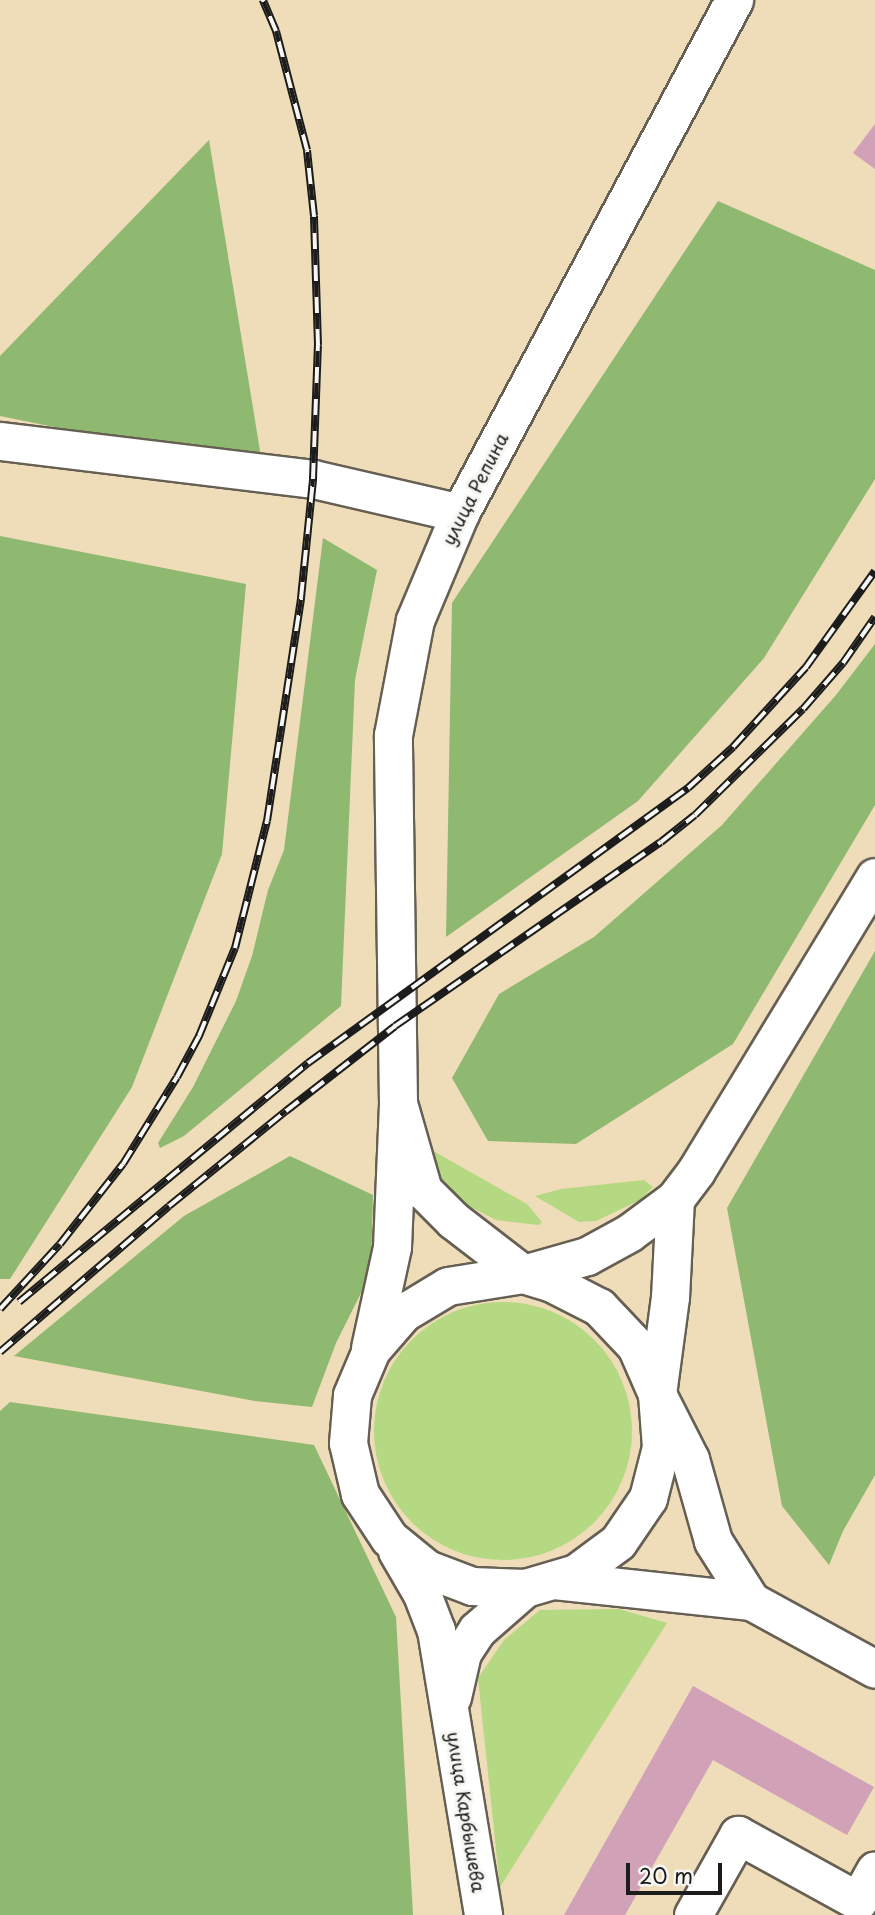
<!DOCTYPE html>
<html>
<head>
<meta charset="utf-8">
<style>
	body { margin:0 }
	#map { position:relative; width:875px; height:1915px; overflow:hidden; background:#efdcb9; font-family:"Playpen Sans",sans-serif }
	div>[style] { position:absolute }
	.green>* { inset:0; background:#b4d982 }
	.round { border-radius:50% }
	.forest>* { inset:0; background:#8fb970 }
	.building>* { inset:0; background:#d0a1b7 }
	.roads { filter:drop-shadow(2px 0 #665f53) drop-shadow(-2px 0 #665f53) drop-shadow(0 2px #665f53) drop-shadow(0 -2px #665f53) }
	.minor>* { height:37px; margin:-18.5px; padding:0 18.5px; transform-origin:18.5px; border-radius:18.5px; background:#fff }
	.rail>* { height:8px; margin-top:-4px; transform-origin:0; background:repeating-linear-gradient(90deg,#f6f6f2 0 16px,#1c1c1c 0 32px); box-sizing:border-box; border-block:2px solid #1c1c1c }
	span { translate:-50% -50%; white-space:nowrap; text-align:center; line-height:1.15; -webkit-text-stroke:6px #f6f6f2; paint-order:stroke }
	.street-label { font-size:18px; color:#1c1c1c }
	.scale { position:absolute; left:626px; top:1863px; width:96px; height:32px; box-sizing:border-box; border:4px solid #1c1c1c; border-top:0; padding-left:9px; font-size:21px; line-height:24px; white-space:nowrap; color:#1c1c1c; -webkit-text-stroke:5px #f6f6f2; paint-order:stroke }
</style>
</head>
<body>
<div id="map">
	<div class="green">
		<i style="clip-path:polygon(421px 1144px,527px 1204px,542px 1222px,539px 1225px,496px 1220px,457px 1200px,442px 1186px)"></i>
		<i style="clip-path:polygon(644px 1180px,653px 1187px,640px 1200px,596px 1221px,579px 1222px,535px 1196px,561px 1189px)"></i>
		<i class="round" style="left:374px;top:1302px;width:258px;height:258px"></i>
		<i style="clip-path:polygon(619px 1609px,667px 1623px,500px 1887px,478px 1678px,504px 1640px,540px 1610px)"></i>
	</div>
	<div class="forest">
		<i style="clip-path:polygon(209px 140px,263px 469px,0 416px,0 356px)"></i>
		<i style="clip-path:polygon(718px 201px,875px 270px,875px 479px,764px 658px,638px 801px,446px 937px,452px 603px)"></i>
		<i style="clip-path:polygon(0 536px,246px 584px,222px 854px,132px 1087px,10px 1279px,0 1279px)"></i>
		<i style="clip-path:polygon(323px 538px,377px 570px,355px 680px,341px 1006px,184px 1136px,160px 1148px,158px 1143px,193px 1087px,236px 1001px,252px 956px,268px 890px,284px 850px)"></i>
		<i style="clip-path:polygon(875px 644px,875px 805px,733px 1044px,576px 1144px,488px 1141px,452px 1078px,499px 994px,594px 937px,722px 825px,836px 695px)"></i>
		<i style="clip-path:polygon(875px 951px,875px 1475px,843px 1531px,829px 1565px,782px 1506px,727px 1208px)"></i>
		<i style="clip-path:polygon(290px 1156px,373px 1195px,371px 1273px,336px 1343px,312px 1407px,255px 1401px,14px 1356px,184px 1216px)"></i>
		<i style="clip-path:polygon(10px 1402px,314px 1445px,396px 1617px,413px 1915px,0 1915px,0 1411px)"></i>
	</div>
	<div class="building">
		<i style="clip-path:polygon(875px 124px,875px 169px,853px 153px)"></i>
		<i style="clip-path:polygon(693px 1686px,874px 1787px,847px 1835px,713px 1760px,625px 1915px,564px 1915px)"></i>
	</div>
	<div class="roads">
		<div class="minor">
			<i style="left:0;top:441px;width:315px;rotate:6.9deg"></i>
			<i style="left:313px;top:479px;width:151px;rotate:13deg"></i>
			<i style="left:398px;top:1103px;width:91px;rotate:74deg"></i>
			<i style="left:423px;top:1190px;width:42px;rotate:45deg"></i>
			<i style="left:453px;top:1220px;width:88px;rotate:37.6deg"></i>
			<i style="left:523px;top:1274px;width:30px;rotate:17deg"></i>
			<i style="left:552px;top:1283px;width:53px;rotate:27.1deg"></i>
			<i style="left:599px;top:1307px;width:54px;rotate:46.5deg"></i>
			<i style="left:636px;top:1346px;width:52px;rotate:66.4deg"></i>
			<i style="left:657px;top:1394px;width:53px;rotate:85.7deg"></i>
			<i style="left:661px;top:1447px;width:53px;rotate:104.3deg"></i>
			<i style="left:648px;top:1498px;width:53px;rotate:124.3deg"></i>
			<i style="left:618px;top:1542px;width:52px;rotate:143.6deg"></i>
			<i style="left:576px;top:1573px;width:53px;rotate:163.6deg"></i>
			<i style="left:525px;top:1588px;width:53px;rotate:-177.8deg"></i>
			<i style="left:472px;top:1586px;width:48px;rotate:-159.3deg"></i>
			<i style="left:427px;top:1569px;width:49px;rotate:-140.8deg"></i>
			<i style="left:389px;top:1538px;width:53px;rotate:-123.4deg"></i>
			<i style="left:360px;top:1494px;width:52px;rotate:-103.2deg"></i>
			<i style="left:348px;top:1443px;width:48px;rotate:-85.2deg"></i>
			<i style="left:352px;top:1395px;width:49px;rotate:-67.1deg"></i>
			<i style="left:371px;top:1350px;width:49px;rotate:-49.1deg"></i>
			<i style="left:403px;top:1313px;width:52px;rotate:-31deg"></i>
			<i style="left:448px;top:1286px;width:76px;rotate:-9.1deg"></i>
			<i style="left:523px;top:1274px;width:66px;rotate:-15.7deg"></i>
			<i style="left:587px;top:1256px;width:48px;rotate:-28.7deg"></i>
			<i style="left:629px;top:1233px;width:57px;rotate:-36.5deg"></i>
			<i style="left:675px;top:1199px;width:35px;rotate:-53deg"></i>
			<i style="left:696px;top:1171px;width:344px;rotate:-58.7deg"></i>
			<i style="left:675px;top:1199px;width:98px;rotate:92.9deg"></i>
			<i style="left:670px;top:1297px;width:98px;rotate:97.6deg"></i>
			<i style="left:657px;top:1394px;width:73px;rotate:63.1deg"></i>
			<i style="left:690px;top:1459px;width:85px;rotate:74.3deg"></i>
			<i style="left:713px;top:1541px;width:71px;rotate:57.7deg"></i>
			<i style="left:370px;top:1348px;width:103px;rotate:-77.7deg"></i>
			<i style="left:392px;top:1247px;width:144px;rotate:-87.6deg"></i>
			<i style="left:398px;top:1103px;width:368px;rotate:-90.8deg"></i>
			<i style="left:393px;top:735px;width:117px;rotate:-79.2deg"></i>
			<i style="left:415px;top:620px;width:116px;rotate:-67.2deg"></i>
			<i style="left:460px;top:513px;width:582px;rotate:-61.89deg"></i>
			<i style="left:397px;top:1551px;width:50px;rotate:59.8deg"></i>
			<i style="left:422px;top:1594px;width:39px;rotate:69deg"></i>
			<i style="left:436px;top:1630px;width:289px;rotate:80.6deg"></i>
			<i style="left:554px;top:1580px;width:198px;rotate:6.1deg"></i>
			<i style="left:751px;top:1601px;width:141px;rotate:28.7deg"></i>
			<i style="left:452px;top:1697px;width:45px;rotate:-77.2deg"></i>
			<i style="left:462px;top:1653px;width:27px;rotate:-57deg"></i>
			<i style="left:477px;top:1630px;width:64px;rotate:-41.2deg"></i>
			<i style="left:693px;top:1915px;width:92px;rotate:-60.6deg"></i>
			<i style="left:738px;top:1835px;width:137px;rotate:28.8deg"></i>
			<i style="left:858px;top:1901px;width:35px;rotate:-61deg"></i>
		</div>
	</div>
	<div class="rail">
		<i style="left:19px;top:1302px;width:375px;rotate:-39.6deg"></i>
		<i style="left:308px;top:1063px;width:469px;rotate:-35.9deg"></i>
		<i style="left:688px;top:788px;width:61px;rotate:-42.3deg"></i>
		<i style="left:733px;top:747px;width:108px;rotate:-47.6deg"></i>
		<i style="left:806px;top:667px;width:118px;rotate:-54.3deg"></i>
		<i style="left:0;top:1309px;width:88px;rotate:-47.3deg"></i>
		<i style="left:60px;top:1244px;width:102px;rotate:-51.8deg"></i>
		<i style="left:123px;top:1164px;width:102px;rotate:-58.2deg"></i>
		<i style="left:177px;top:1077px;width:47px;rotate:-61.8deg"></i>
		<i style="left:199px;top:1036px;width:95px;rotate:-67.8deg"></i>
		<i style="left:235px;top:948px;width:131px;rotate:-75.9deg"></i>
		<i style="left:267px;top:821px;width:226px;rotate:-81.3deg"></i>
		<i style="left:301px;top:598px;width:120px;rotate:-84.2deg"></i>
		<i style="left:313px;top:479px;width:134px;rotate:-87.9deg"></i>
		<i style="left:318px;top:345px;width:129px;rotate:-91.8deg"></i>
		<i style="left:314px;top:216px;width:66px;rotate:-96.1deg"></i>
		<i style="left:307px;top:150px;width:123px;rotate:-104.6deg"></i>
		<i style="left:276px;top:31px;width:34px;rotate:-113deg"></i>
		<i style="left:0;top:1352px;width:223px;rotate:-40.8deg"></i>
		<i style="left:169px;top:1206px;width:151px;rotate:-39.1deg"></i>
		<i style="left:286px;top:1111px;width:138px;rotate:-37.9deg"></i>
		<i style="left:395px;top:1026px;width:323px;rotate:-34.7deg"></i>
		<i style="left:661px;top:842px;width:43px;rotate:-38.5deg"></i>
		<i style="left:695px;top:815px;width:151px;rotate:-44.5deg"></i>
		<i style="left:803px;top:709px;width:61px;rotate:-49deg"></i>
		<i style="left:843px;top:663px;width:56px;rotate:-55.2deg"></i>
	</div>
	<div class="street-label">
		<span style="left:475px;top:489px;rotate:-63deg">улица Репина</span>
		<span style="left:466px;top:1812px;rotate:81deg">улица Карбышева</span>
	</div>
	<div class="scale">20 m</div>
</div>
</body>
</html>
